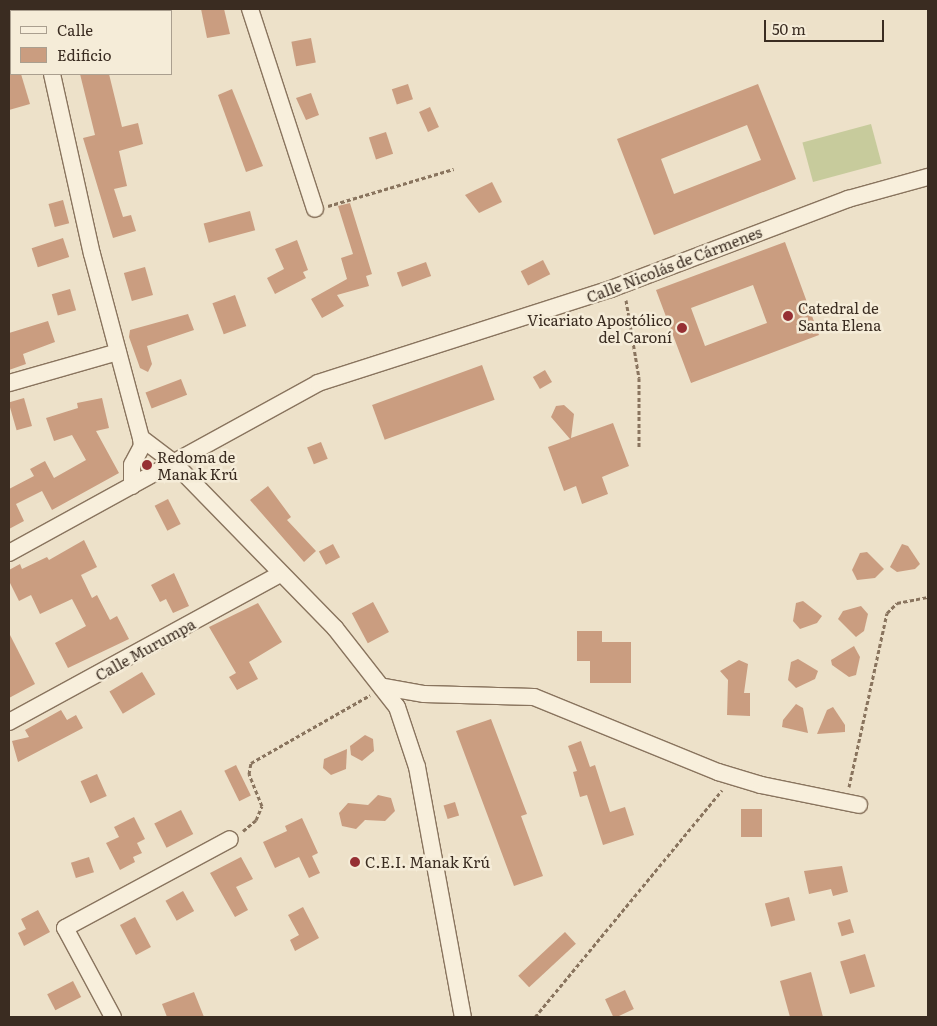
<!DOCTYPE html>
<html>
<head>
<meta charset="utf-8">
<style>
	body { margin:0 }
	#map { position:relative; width:937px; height:1026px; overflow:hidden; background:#ede1c9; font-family:Literata,serif }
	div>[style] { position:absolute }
	.green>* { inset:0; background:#c7cb9c; transform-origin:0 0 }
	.building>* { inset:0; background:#ca9d80; transform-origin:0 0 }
	.path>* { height:3px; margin-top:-1.5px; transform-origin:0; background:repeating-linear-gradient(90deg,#89745e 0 4px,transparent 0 6.5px) }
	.roads { filter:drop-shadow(1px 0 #89745e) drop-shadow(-1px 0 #89745e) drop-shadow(0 1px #89745e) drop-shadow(0 -1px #89745e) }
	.street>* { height:16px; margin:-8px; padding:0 8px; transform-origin:8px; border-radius:8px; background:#f8efdc }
	.dots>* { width:14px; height:14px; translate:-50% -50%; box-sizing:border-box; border:2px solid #f5ecd8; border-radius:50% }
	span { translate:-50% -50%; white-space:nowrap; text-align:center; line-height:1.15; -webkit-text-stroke:5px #f5ecd8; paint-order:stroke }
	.street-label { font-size:15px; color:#3a2c21 }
	.poi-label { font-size:15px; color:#3a2c21 }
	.left { translate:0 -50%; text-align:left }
	.right { translate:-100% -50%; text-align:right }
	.frame { position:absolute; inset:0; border:10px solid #3a2c21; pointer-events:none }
	.legend { position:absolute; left:10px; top:10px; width:162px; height:65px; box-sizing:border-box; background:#f5ecd8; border:1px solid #aa9f8f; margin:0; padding:6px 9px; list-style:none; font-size:15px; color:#3a2c21 }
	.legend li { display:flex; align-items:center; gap:10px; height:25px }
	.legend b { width:25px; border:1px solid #aa9f8f }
	.scale { position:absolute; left:764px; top:20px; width:120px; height:22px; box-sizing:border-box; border:2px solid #3a2c21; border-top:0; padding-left:6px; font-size:15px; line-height:18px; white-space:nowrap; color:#3a2c21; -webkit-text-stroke:4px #f5ecd8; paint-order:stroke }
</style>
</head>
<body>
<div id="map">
	<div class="green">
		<i style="left:871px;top:124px;width:41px;height:71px;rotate:75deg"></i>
	</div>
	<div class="building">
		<i style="clip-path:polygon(201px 9px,224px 9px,230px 34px,207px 38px)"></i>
		<i style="left:311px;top:38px;width:25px;height:20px;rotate:79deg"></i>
		<i style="clip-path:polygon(9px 74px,21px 74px,30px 104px,9px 110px)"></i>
		<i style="clip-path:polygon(80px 74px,109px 74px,122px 127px,138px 123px,143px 144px,119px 151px,127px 186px,114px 189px,123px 217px,131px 215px,136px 231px,113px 238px,83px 138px,95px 135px)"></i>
		<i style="left:408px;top:84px;width:16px;height:17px;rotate:72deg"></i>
		<i style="clip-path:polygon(evenodd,758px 84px,796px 179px,654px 235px,617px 139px,758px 84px,747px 125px,761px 160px,674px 194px,661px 159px,747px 125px)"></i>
		<i style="clip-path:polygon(232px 89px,263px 166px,246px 172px,218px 95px)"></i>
		<i style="clip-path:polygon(311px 93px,319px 115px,306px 120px,296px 98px)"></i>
		<i style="left:430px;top:107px;width:22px;height:12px;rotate:66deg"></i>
		<i style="left:386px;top:132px;width:23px;height:18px;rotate:72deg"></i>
		<i style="clip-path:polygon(492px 182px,502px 202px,479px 213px,465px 195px)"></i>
		<i style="left:63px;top:200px;width:24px;height:15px;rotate:75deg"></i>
		<i style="clip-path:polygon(350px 203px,372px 274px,366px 276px,369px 286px,337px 295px,344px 306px,322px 318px,311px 299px,347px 279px,341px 258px,353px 254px,338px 206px)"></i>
		<i style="left:250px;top:211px;width:20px;height:48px;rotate:75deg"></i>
		<i style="left:63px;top:238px;width:20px;height:33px;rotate:72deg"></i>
		<i style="clip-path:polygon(297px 240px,308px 270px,303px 272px,306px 278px,275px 294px,267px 278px,284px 269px,275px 249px)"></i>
		<i style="clip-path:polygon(evenodd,785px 242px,819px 335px,691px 383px,656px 290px,785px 242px,753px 285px,767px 323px,705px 346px,691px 308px,753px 285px)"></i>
		<i style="left:543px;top:260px;width:16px;height:25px;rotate:63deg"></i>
		<i style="left:426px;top:262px;width:15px;height:31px;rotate:70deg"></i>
		<i style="left:145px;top:267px;width:29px;height:22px;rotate:74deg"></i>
		<i style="left:70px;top:289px;width:22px;height:19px;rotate:74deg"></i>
		<i style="left:235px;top:295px;width:33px;height:24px;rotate:70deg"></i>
		<i style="clip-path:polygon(188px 314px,194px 330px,147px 346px,152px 364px,148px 372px,140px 368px,129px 337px,130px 330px)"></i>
		<i style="clip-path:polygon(48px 321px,55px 342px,23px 354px,26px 364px,9px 370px,9px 333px)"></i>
		<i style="left:482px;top:365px;width:37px;height:117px;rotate:70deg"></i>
		<i style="left:545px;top:370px;width:14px;height:14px;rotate:60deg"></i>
		<i style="left:181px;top:379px;width:17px;height:38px;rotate:69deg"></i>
		<i style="left:24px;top:398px;width:29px;height:16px;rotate:74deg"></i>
		<i style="clip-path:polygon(102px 398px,109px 428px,96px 431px,119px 473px,52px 510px,42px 491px,16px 504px,24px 521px,9px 529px,9px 489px,34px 476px,30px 469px,45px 461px,54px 478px,86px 460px,72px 435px,54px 441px,46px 418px,78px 408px,77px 403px)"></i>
		<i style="clip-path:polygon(564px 405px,574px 414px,571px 438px,613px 423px,629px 466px,602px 477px,608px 494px,582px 504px,576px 486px,564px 491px,548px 447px,570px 439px,551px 417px,556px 406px)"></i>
		<i style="left:321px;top:442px;width:18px;height:15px;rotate:68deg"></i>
		<i style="clip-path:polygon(268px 486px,291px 517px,287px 520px,316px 551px,304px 562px,250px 500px)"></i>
		<i style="left:168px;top:499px;width:28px;height:15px;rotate:63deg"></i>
		<i style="clip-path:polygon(84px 540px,97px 567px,81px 575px,92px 598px,97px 595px,110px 620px,117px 616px,129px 639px,68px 668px,55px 643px,86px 626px,72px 599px,40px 614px,31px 595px,19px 601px,9px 581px,9px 570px,20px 564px,22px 569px,47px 557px,49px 560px)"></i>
		<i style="left:333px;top:544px;width:15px;height:16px;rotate:62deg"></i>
		<i style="clip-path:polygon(902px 544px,908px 546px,920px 564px,915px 569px,897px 572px,890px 567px)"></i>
		<i style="clip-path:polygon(867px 552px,884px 569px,875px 578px,857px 580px,852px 570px,860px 553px)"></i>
		<i style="clip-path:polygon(174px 573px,189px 606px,173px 613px,166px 599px,160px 602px,151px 585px)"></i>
		<i style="clip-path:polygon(803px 601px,822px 616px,817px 623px,800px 629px,793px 621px,796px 603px)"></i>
		<i style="left:373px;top:602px;width:34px;height:24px;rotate:62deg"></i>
		<i style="clip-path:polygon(258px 603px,282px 642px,249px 662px,258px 679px,237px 690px,229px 677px,236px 673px,209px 627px)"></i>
		<i style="clip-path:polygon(861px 606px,868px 614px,864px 631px,856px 637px,838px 619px,843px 611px)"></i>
		<i style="clip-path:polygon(577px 631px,602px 631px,602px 642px,631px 642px,631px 683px,590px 683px,590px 661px,577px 661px)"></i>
		<i style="clip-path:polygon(9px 633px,35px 684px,9px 698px)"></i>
		<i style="clip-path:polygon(854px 646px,860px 657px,856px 675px,849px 677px,832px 665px,831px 660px)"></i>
		<i style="clip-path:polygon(798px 659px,818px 671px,815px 679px,796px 688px,788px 680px,791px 662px)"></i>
		<i style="clip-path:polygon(739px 660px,748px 664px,744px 693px,750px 693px,750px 716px,727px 715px,728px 680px,720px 671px)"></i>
		<i style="left:142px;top:672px;width:26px;height:38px;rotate:59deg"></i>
		<i style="clip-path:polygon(796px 704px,803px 708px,808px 733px,782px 727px,783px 720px)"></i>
		<i style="clip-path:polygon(833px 707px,845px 725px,845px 732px,817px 734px,827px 710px)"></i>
		<i style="clip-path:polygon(61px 710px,67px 720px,76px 715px,83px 728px,18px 762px,12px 741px,29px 737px,25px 730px)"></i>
		<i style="clip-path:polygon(491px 719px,527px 814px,521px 816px,543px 876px,514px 886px,456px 731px)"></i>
		<i style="clip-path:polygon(365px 735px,373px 739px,374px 751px,362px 761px,351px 755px,350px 746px)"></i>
		<i style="clip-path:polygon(581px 741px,590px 767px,595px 765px,610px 812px,625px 807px,634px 835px,603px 845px,587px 795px,580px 797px,573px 772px,577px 771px,568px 746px)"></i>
		<i style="clip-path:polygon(347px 749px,346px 769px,331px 775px,323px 768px,324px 759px)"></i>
		<i style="left:236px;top:765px;width:34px;height:13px;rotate:64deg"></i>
		<i style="left:97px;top:774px;width:24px;height:18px;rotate:66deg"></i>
		<i style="clip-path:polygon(378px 795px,391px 798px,395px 811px,385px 821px,365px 820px,356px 829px,342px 826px,339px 813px,348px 803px,368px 805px)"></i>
		<i style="left:455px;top:802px;width:14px;height:12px;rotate:73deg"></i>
		<i style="left:741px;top:809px;width:21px;height:28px"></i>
		<i style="left:181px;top:810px;width:27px;height:30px;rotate:63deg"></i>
		<i style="clip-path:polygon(134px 817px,145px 839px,137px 843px,142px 853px,133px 857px,135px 862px,120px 870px,106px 843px,119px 837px,114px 827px)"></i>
		<i style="clip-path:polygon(302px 818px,318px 853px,312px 856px,320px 873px,309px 878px,299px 857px,275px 868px,263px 842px,287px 831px,285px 826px)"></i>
		<i style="left:89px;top:857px;width:16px;height:19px;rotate:72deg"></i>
		<i style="clip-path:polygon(241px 857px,253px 879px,236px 887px,248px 910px,235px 917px,210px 873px)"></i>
		<i style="clip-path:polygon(842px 866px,848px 892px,833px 896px,831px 889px,809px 894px,804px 871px)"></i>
		<i style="left:183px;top:891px;width:23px;height:20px;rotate:61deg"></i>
		<i style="left:789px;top:897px;width:24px;height:25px;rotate:75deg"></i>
		<i style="clip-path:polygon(303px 907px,319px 938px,295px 951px,290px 940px,299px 935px,288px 915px)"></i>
		<i style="clip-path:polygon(38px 910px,50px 932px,24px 946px,18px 933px,26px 929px,21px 919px)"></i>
		<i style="left:135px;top:917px;width:34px;height:17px;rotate:62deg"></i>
		<i style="left:850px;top:919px;width:14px;height:13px;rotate:73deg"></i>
		<i style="left:565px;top:932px;width:16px;height:64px;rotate:47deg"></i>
		<i style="left:865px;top:954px;width:34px;height:26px;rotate:73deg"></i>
		<i style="clip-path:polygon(811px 972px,823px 1017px,790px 1017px,780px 981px)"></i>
		<i style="left:73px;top:981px;width:18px;height:29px;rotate:63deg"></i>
		<i style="left:625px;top:990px;width:21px;height:22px;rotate:65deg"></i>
		<i style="clip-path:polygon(194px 992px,204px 1017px,167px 1017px,162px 1004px)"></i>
	</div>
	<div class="path">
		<i style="left:328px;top:206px;width:131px;rotate:-16.4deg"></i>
		<i style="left:626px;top:300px;width:79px;rotate:80.5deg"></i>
		<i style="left:639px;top:378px;width:69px;rotate:90deg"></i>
		<i style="left:849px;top:787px;width:178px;rotate:-77.7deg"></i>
		<i style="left:887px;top:613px;width:14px;rotate:-45deg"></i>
		<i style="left:897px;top:603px;width:32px;rotate:-11deg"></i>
		<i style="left:243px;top:831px;width:17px;rotate:-40deg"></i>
		<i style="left:256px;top:820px;width:15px;rotate:-67deg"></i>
		<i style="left:262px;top:806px;width:35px;rotate:-112deg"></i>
		<i style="left:249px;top:774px;width:11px;rotate:-80deg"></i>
		<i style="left:251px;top:763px;width:137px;rotate:-29.7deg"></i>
		<i style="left:535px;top:1017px;width:294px;rotate:-50.5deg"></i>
	</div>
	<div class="roads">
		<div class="street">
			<i style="left:39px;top:9px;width:2px;rotate:90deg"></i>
			<i style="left:250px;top:9px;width:210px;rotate:72deg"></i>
			<i style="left:52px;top:74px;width:184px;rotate:77.5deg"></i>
			<i style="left:92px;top:254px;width:190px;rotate:75.1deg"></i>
			<i style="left:141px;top:438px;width:8px;rotate:83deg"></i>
			<i style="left:142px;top:446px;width:21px;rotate:118deg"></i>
			<i style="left:132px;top:465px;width:21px;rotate:90deg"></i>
			<i style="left:9px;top:383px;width:113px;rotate:-15.9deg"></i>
			<i style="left:141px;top:438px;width:41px;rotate:37.1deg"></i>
			<i style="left:174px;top:463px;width:231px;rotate:45.7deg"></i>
			<i style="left:335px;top:628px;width:100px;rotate:51.9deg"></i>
			<i style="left:397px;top:707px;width:63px;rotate:71.6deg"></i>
			<i style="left:417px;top:767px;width:254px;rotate:79.6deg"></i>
			<i style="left:9px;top:553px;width:353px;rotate:-28.8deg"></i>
			<i style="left:318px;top:383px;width:308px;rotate:-17.8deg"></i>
			<i style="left:611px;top:289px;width:254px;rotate:-20.8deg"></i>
			<i style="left:848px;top:199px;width:83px;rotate:-15.4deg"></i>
			<i style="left:384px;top:687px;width:41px;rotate:9.9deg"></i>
			<i style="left:424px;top:694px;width:110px;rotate:1.6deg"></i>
			<i style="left:534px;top:697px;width:199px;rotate:22.2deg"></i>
			<i style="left:718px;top:772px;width:45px;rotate:16.8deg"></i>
			<i style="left:761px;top:785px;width:100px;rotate:11.5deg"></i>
			<i style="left:9px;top:722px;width:309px;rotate:-28.6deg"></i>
			<i style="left:113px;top:1017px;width:101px;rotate:-118.3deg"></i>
			<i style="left:65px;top:928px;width:187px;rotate:-28.3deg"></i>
		</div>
	</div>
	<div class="dots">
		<i style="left:788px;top:316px;background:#963034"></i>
		<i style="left:682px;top:328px;background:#963034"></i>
		<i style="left:147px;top:465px;background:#963034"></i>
		<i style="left:355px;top:862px;background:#963034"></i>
	</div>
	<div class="street-label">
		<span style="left:674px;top:264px;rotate:-21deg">Calle Nicolás de Cármenes</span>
		<span style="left:145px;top:649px;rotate:-29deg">Calle Murumpa</span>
	</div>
	<div class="poi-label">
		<span class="left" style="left:798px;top:316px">Catedral de<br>Santa Elena</span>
		<span class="right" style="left:672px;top:328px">Vicariato Apostólico<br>del Caroní</span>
		<span class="left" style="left:157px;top:465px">Redoma de<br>Manak Krú</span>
		<span class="left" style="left:365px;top:862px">C.E.I. Manak Krú</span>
	</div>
	<div class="frame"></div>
	<ul class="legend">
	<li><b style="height:6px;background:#f8efdc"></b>Calle</li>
	<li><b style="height:14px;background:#ca9d80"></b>Edificio</li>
	</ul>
	<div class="scale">50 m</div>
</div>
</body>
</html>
